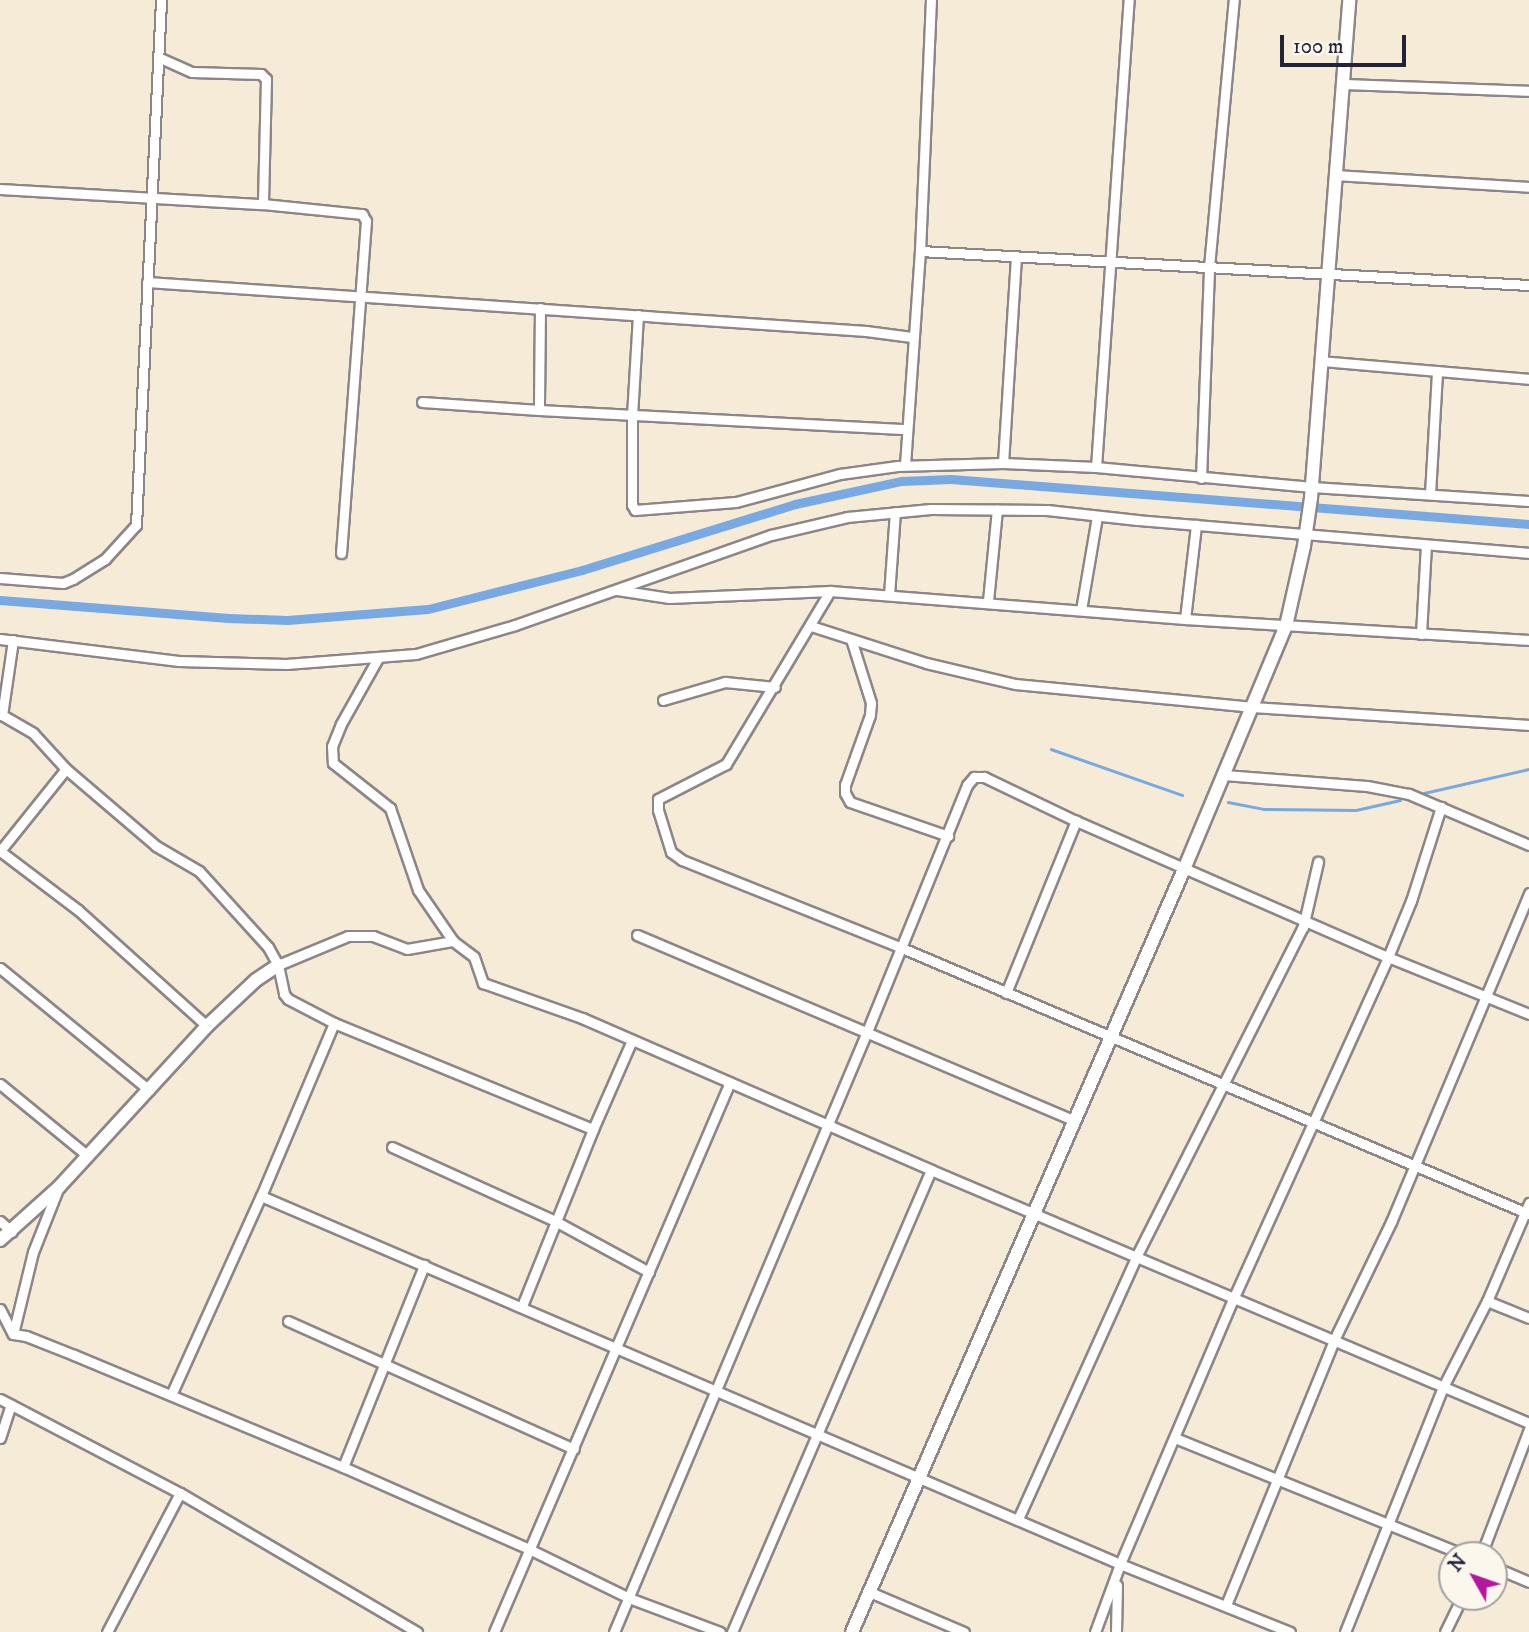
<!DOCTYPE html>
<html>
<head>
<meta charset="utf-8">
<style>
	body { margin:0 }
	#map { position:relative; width:1529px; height:1632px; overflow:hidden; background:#f6ebd6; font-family:"IM FELL DW Pica",serif }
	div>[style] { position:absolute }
	.stream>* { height:2.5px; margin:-1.25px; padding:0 1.25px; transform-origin:1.25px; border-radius:1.25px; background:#78a9e3 }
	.canal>* { height:9px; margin:-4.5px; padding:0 4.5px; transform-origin:4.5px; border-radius:4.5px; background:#78a9e3 }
	.roads { filter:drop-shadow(2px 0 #8c8688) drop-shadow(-2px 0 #8c8688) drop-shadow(0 2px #8c8688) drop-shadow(0 -2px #8c8688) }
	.street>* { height:9px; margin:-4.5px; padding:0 4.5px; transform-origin:4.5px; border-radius:4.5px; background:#fff }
	.secondary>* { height:12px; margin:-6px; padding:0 6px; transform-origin:6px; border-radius:6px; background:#fff }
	span { translate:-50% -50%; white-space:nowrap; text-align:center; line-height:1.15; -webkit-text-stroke:6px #fbf7ec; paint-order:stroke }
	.north { position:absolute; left:1438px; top:1541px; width:70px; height:70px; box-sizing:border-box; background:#fbf7ec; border:2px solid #a4a2a5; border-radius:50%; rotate:310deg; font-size:19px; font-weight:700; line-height:28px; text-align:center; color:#22223b }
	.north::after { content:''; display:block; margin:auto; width:24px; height:32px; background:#b5179e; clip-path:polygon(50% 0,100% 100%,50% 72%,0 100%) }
	.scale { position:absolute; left:1280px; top:35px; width:126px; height:32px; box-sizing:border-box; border:4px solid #22223b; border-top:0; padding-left:9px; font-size:21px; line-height:24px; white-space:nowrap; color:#22223b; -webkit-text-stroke:5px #fbf7ec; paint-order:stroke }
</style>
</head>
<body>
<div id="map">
	<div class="stream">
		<i style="left:1051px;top:749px;width:139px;rotate:19.3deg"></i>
		<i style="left:1424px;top:793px;width:108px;rotate:-12.9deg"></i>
		<i style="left:1228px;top:802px;width:37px;rotate:11deg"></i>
		<i style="left:1264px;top:809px;width:92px;rotate:0.6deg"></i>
		<i style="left:1356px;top:810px;width:45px;rotate:-12.8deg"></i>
	</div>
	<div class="canal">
		<i style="left:0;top:600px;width:229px;rotate:4.5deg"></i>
		<i style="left:228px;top:618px;width:59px;rotate:1.9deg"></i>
		<i style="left:287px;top:620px;width:141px;rotate:-4.5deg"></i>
		<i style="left:428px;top:609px;width:159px;rotate:-14.2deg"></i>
		<i style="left:582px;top:570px;width:223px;rotate:-17.2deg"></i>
		<i style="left:795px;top:504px;width:108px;rotate:-12.2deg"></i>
		<i style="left:901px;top:481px;width:50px;rotate:-2.3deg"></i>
		<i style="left:951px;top:479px;width:580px;rotate:4.45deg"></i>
	</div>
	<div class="roads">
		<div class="street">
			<i style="left:158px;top:57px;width:37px;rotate:24deg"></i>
			<i style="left:192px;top:72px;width:69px;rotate:1.7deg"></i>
			<i style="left:261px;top:74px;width:7px;rotate:45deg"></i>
			<i style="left:266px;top:79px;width:125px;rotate:91.4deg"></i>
			<i style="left:1342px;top:84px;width:187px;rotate:2.1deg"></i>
			<i style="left:1335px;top:175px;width:194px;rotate:3.5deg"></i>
			<i style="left:0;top:189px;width:263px;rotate:3.3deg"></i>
			<i style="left:263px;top:204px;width:100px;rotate:5.8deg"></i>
			<i style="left:362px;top:214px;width:8px;rotate:60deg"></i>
			<i style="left:366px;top:221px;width:333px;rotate:94.3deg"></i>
			<i style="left:920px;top:251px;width:251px;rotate:-87.5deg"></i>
			<i style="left:147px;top:282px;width:721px;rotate:3.9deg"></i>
			<i style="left:866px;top:331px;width:46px;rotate:7.4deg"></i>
			<i style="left:540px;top:308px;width:102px;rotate:90.6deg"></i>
			<i style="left:539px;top:410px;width:368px;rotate:3deg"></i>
			<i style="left:638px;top:315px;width:101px;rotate:93.4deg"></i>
			<i style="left:632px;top:416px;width:89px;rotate:90deg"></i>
			<i style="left:632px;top:505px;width:6px;rotate:59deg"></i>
			<i style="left:635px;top:510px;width:101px;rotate:-4.5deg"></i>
			<i style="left:736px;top:502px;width:108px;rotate:-15.1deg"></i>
			<i style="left:840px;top:474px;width:58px;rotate:-8deg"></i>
			<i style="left:897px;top:466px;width:106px;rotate:-1.6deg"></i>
			<i style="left:1003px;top:463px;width:93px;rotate:2.5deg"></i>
			<i style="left:1096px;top:467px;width:217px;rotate:5.3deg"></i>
			<i style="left:1312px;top:487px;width:217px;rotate:3.7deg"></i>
			<i style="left:1321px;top:361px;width:209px;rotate:4.9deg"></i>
			<i style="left:422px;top:402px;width:117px;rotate:3.9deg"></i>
			<i style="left:1003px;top:463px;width:207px;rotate:-86.4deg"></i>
			<i style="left:905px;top:465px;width:215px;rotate:-86deg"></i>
			<i style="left:920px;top:251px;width:610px;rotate:3.2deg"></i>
			<i style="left:1096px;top:467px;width:468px;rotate:-86deg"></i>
			<i style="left:1201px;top:478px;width:211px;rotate:-87.8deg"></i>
			<i style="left:1209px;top:267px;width:268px;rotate:-84.7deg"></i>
			<i style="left:1430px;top:494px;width:123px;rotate:-86.7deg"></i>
			<i style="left:0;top:578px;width:63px;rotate:4.5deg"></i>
			<i style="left:63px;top:583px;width:11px;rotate:-22deg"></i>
			<i style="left:73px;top:579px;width:38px;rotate:-32deg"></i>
			<i style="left:105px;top:559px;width:46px;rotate:-47.6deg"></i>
			<i style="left:136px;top:525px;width:526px;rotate:-87.27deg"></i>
			<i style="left:617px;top:590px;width:53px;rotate:8.7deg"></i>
			<i style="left:669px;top:598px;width:161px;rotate:-2.5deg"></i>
			<i style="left:830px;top:591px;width:356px;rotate:4.5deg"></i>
			<i style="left:1185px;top:619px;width:345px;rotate:3.5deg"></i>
			<i style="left:830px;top:591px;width:202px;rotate:121deg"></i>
			<i style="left:726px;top:764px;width:76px;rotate:152.8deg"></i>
			<i style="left:658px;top:799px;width:11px;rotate:90deg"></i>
			<i style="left:658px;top:810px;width:44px;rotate:72.8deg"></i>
			<i style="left:671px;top:852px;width:14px;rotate:36deg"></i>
			<i style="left:682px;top:860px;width:237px;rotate:21.8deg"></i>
			<i style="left:902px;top:948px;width:681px;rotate:22.99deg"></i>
			<i style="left:889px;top:595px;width:83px;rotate:-85.9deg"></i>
			<i style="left:988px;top:601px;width:92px;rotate:-84.4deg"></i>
			<i style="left:1081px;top:610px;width:95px;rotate:-80.3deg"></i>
			<i style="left:1185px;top:619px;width:95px;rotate:-83.3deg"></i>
			<i style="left:811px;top:626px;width:121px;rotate:17.8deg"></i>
			<i style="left:926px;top:663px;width:91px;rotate:13.3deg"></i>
			<i style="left:1015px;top:684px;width:239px;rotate:5.5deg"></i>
			<i style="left:1253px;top:707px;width:277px;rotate:3.7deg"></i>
			<i style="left:1421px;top:634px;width:89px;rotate:-86.8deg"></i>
			<i style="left:0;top:639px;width:180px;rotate:7deg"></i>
			<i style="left:179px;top:661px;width:107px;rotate:1.6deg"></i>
			<i style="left:286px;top:664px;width:130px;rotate:-4.4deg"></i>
			<i style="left:416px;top:654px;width:103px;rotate:-16.3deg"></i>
			<i style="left:515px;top:625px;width:271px;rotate:-19.4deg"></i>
			<i style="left:771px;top:535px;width:78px;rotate:-13.3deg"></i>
			<i style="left:847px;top:517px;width:84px;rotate:-5.4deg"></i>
			<i style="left:931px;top:509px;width:116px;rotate:0.5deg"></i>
			<i style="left:1047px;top:510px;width:91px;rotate:6.3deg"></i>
			<i style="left:1137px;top:520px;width:393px;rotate:4.8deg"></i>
			<i style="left:851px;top:639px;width:67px;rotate:72.6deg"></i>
			<i style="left:871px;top:703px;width:12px;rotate:95deg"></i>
			<i style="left:870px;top:715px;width:74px;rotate:109.7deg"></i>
			<i style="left:845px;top:785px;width:8px;rotate:90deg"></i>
			<i style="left:845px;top:793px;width:10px;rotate:61deg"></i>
			<i style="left:850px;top:802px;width:104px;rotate:19.1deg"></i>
			<i style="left:13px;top:640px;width:76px;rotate:98.3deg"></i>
			<i style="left:2px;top:715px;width:36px;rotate:30deg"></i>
			<i style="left:33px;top:733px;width:49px;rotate:47.5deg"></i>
			<i style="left:66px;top:769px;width:118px;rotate:40.5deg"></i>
			<i style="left:156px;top:846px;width:50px;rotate:30.2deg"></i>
			<i style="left:199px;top:871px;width:103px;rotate:47.8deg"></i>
			<i style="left:268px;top:947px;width:21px;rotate:61deg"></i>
			<i style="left:278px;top:965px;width:30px;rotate:78deg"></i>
			<i style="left:284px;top:994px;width:6px;rotate:51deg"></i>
			<i style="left:288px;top:999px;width:52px;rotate:27.6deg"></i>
			<i style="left:334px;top:1023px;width:280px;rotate:22.3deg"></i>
			<i style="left:378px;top:658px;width:76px;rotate:119.3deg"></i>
			<i style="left:341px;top:724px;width:24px;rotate:112deg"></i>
			<i style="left:332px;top:746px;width:17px;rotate:87deg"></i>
			<i style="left:333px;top:763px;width:73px;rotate:38.3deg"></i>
			<i style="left:390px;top:808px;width:87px;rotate:71.1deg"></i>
			<i style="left:418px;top:890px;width:62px;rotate:55.5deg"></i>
			<i style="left:453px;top:941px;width:26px;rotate:37deg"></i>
			<i style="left:474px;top:957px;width:28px;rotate:71deg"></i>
			<i style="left:483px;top:983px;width:105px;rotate:19.5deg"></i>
			<i style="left:582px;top:1018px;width:381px;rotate:23.5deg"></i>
			<i style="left:931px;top:1170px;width:649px;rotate:22.93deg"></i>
			<i style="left:663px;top:700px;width:65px;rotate:-16.2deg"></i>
			<i style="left:725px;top:682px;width:50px;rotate:5.7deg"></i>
			<i style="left:1224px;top:775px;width:143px;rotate:4.4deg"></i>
			<i style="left:1367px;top:786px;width:43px;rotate:10.8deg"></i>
			<i style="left:1409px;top:794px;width:130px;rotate:23deg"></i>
			<i style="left:0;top:851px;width:98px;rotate:37.1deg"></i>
			<i style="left:78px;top:910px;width:173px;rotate:42deg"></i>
			<i style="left:0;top:851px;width:105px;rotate:-51.2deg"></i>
			<i style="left:637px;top:935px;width:474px;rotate:23deg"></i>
			<i style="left:278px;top:965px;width:76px;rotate:-22.5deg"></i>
			<i style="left:348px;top:936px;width:25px"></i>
			<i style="left:373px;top:936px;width:36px;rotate:21deg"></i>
			<i style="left:407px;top:949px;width:47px;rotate:-9.9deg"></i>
			<i style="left:0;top:968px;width:193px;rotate:39.3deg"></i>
			<i style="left:1006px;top:993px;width:186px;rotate:-67.9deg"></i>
			<i style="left:0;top:1084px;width:114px;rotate:39.3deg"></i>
			<i style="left:392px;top:1147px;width:179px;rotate:24.4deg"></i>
			<i style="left:555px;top:1221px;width:107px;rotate:28.5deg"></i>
			<i style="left:261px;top:1196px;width:935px;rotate:23.19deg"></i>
			<i style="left:1120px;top:1564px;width:183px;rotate:21.8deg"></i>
			<i style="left:0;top:1221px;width:16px;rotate:43deg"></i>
			<i style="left:1487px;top:1301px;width:45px;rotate:22deg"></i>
			<i style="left:522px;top:1306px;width:191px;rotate:-68.1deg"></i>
			<i style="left:593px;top:1129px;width:97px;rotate:-66.3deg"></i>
			<i style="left:0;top:1309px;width:28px;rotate:63deg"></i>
			<i style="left:288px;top:1321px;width:313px;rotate:24.1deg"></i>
			<i style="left:13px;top:1334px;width:13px;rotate:9deg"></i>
			<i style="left:26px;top:1336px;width:52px;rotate:21.6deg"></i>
			<i style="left:74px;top:1355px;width:291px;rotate:22.6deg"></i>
			<i style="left:343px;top:1467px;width:203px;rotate:23.8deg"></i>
			<i style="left:529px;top:1549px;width:111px;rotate:26.1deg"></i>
			<i style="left:629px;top:1598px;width:97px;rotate:20.5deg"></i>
			<i style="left:13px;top:1334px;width:84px;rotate:-76.3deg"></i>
			<i style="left:33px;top:1252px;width:68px;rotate:-68.4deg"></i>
			<i style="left:171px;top:1395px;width:218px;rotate:-65.7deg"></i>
			<i style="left:261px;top:1196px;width:188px;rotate:-67.1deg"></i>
			<i style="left:0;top:1399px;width:203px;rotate:27.6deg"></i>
			<i style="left:180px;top:1493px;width:275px;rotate:30.4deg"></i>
			<i style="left:0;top:1438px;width:35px;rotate:-72deg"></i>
			<i style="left:1175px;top:1438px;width:313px;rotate:22deg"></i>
			<i style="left:343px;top:1467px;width:218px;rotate:-68.1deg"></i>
			<i style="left:1018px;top:1519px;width:290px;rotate:-65.7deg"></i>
			<i style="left:1137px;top:1255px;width:368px;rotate:-63.2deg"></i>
			<i style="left:1303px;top:927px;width:67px;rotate:-77deg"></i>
			<i style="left:1481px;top:1555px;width:135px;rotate:-69.1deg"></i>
			<i style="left:1494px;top:1567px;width:38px;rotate:23deg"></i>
			<i style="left:872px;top:1593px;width:100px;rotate:23deg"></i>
			<i style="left:1226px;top:1605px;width:286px;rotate:-67.8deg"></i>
			<i style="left:1334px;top:1340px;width:131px;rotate:-64.2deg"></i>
			<i style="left:1391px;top:1222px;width:357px;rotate:-67.2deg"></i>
			<i style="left:107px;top:1632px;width:157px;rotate:-62.3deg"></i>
			<i style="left:494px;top:1632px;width:598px;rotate:-66.78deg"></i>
			<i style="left:614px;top:1632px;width:649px;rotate:-67.15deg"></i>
			<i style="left:866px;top:1034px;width:269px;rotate:-67.9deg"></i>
			<i style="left:967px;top:785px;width:11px;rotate:-49deg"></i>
			<i style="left:974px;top:777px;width:10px"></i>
			<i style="left:984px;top:777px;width:102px;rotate:25.6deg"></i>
			<i style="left:1076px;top:821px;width:340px;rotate:23.6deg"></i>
			<i style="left:1388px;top:957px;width:152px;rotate:22deg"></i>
			<i style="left:732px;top:1632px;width:503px;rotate:-66.7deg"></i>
			<i style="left:1095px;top:1632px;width:72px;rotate:-69.8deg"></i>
			<i style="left:1120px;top:1564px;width:290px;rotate:-66.9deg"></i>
			<i style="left:1234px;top:1297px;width:373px;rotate:-65.6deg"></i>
			<i style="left:1388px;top:957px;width:61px;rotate:-67.7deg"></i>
			<i style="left:1411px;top:901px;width:99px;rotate:-72.3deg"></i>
			<i style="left:1116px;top:1632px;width:47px;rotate:-88.8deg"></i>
			<i style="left:1345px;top:1632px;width:266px;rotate:-68.2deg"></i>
			<i style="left:1444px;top:1385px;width:94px;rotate:-62.9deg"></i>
			<i style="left:1487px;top:1301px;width:107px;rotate:-66.8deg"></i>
			<i style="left:1445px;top:1632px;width:39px;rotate:-64deg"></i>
		</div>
		<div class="secondary">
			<i style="left:0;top:1240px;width:79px;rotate:-41.9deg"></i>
			<i style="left:59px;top:1187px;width:219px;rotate:-47.4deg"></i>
			<i style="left:207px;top:1026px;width:67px;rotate:-43.2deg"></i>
			<i style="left:256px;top:980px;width:27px;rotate:-34deg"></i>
			<i style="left:852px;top:1632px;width:834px;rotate:-66.48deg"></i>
			<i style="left:1185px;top:867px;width:261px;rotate:-67.3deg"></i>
			<i style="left:1286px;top:626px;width:82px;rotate:-77.3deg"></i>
			<i style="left:1304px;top:546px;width:49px;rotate:-81.7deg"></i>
			<i style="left:1311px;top:498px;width:499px;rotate:-85.6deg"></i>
		</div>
	</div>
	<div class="north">N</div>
	<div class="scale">100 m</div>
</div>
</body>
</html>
